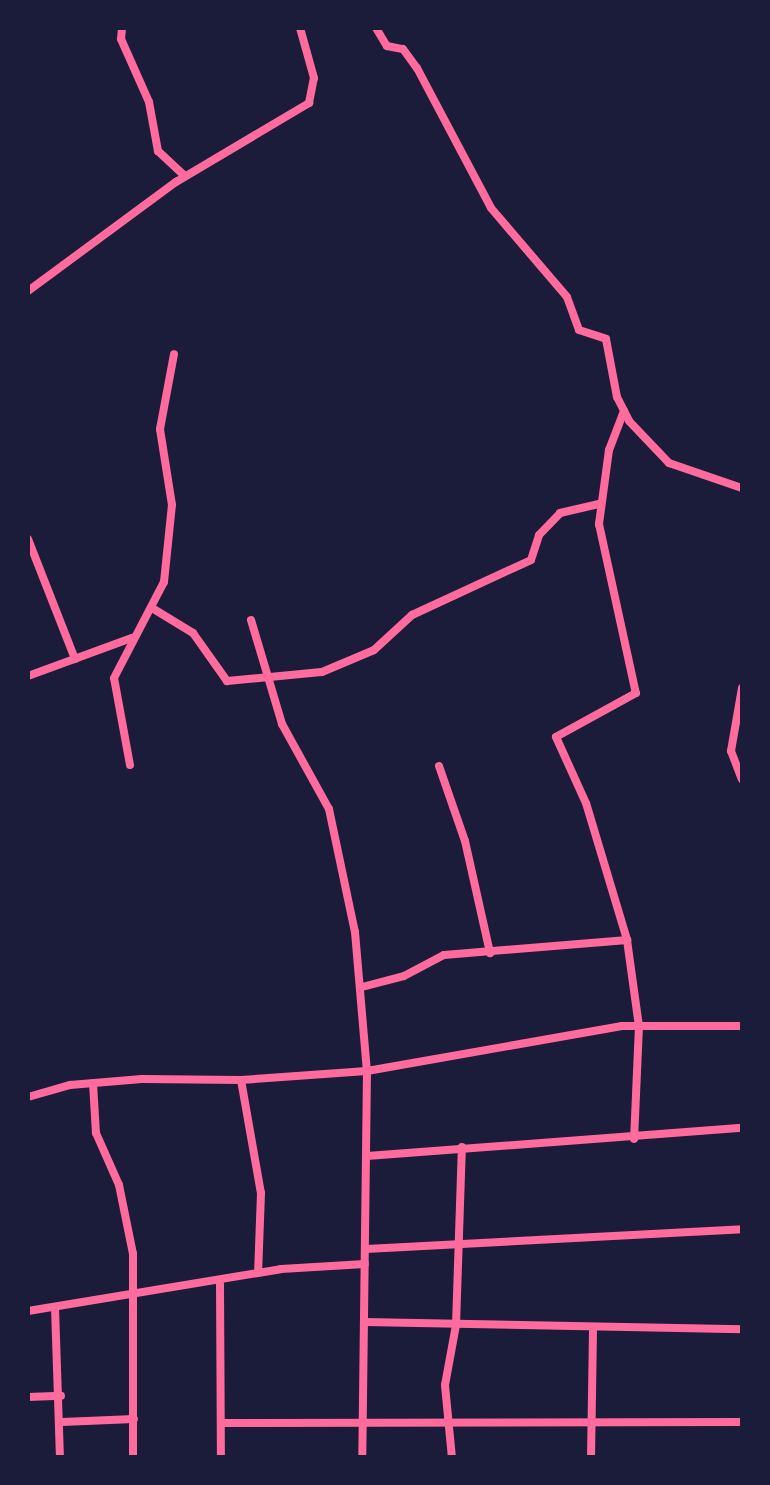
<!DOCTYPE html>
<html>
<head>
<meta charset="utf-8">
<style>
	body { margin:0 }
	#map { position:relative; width:770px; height:1485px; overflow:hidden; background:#1b1b3a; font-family:"IBM Plex Serif",serif }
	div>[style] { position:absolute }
	.minor>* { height:8px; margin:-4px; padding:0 4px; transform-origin:4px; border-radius:4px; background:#ff6b9d }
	span { translate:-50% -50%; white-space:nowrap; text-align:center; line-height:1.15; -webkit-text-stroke:10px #1b1b3a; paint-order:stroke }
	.frame { position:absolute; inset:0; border:30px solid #1b1b3a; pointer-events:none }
</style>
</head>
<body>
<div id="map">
	<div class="minor">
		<i style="left:122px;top:28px;width:11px;rotate:95deg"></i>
		<i style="left:121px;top:39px;width:69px;rotate:66deg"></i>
		<i style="left:149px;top:102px;width:50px;rotate:79.6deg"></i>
		<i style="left:158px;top:151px;width:37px;rotate:43deg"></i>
		<i style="left:376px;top:28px;width:21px;rotate:59deg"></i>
		<i style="left:387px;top:46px;width:16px;rotate:11deg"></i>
		<i style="left:403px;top:49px;width:24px;rotate:54deg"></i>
		<i style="left:417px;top:68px;width:158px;rotate:62.1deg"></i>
		<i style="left:491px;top:208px;width:117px;rotate:49.5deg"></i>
		<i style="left:567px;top:297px;width:35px;rotate:70deg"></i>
		<i style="left:579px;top:330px;width:28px;rotate:18deg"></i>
		<i style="left:606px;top:339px;width:59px;rotate:79.3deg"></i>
		<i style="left:617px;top:397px;width:27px;rotate:63deg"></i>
		<i style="left:629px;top:421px;width:58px;rotate:46.4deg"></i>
		<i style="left:669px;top:463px;width:77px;rotate:18.9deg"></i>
		<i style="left:28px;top:291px;width:184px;rotate:-36.4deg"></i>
		<i style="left:176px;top:182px;width:155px;rotate:-30.7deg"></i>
		<i style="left:309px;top:103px;width:25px;rotate:-79deg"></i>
		<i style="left:314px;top:78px;width:52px;rotate:-105.6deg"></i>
		<i style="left:624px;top:411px;width:42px;rotate:111deg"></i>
		<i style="left:609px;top:450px;width:75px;rotate:97.7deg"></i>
		<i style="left:599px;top:524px;width:173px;rotate:77.7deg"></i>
		<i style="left:636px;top:693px;width:91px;rotate:151.2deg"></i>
		<i style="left:556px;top:737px;width:72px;rotate:65.6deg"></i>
		<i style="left:586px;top:803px;width:143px;rotate:73.3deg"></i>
		<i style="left:627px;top:940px;width:87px;rotate:82.1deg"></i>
		<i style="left:639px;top:1026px;width:113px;rotate:92.5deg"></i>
		<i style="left:28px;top:539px;width:129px;rotate:68.6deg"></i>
		<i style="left:152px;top:608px;width:48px;rotate:31.4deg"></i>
		<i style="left:193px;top:633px;width:59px;rotate:54.7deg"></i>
		<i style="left:227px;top:681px;width:95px;rotate:-5.4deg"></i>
		<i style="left:322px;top:672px;width:56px;rotate:-22.9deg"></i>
		<i style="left:374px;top:650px;width:52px;rotate:-42.6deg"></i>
		<i style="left:412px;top:615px;width:131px;rotate:-24.8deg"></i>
		<i style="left:531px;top:560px;width:26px;rotate:-72deg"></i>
		<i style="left:539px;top:535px;width:30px;rotate:-46deg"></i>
		<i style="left:560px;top:513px;width:40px;rotate:-13deg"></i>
		<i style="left:251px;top:620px;width:109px;rotate:73.4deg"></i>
		<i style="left:282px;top:724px;width:97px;rotate:61.1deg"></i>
		<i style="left:329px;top:809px;width:126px;rotate:78.1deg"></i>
		<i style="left:355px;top:932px;width:140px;rotate:85.1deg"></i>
		<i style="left:367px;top:1071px;width:387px;rotate:90.7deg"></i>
		<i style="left:28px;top:676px;width:111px;rotate:-20.1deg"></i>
		<i style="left:742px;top:688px;width:64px;rotate:99.9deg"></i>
		<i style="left:731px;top:751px;width:30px;rotate:69deg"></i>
		<i style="left:130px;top:765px;width:88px;rotate:-100.4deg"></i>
		<i style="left:114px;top:678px;width:108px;rotate:-62.5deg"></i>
		<i style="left:164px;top:582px;width:77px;rotate:-84.1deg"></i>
		<i style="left:172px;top:505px;width:77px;rotate:-99deg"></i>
		<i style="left:160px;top:429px;width:76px;rotate:-79.4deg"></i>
		<i style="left:439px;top:766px;width:79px;rotate:70.9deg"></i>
		<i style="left:465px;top:841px;width:115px;rotate:77.4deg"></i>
		<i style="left:362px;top:987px;width:43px;rotate:-14.7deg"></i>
		<i style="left:404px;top:976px;width:45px;rotate:-27.7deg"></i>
		<i style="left:444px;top:955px;width:184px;rotate:-4.7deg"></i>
		<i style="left:241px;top:1080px;width:115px;rotate:80deg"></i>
		<i style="left:261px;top:1193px;width:80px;rotate:92.1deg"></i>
		<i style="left:93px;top:1083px;width:50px;rotate:86.6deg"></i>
		<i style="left:96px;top:1133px;width:57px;rotate:66.1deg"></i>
		<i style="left:119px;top:1185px;width:70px;rotate:78.5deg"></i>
		<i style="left:133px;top:1254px;width:204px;rotate:90deg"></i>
		<i style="left:28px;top:1097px;width:44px;rotate:-15.9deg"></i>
		<i style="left:70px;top:1085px;width:72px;rotate:-4.8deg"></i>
		<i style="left:142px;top:1079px;width:99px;rotate:0.6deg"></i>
		<i style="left:241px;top:1080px;width:126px;rotate:-4.1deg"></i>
		<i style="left:367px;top:1071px;width:259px;rotate:-10deg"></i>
		<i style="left:622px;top:1026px;width:120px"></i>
		<i style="left:367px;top:1156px;width:376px;rotate:-4.3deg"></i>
		<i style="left:366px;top:1249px;width:377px;rotate:-3deg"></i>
		<i style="left:220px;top:1284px;width:174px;rotate:89.7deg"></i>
		<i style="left:55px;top:1308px;width:150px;rotate:88.1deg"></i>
		<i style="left:28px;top:1311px;width:256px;rotate:-9.4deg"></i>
		<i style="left:281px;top:1269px;width:84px;rotate:-3.4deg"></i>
		<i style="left:364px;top:1322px;width:378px;rotate:1.1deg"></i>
		<i style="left:28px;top:1397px;width:33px;rotate:-2deg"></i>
		<i style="left:62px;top:1422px;width:72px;rotate:-2.4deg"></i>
		<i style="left:221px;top:1423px;width:521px;rotate:-0.11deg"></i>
		<i style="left:452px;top:1458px;width:73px;rotate:-95.5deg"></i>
		<i style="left:445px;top:1385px;width:61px;rotate:-79.6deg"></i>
		<i style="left:456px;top:1325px;width:178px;rotate:-88.1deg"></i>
		<i style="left:591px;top:1458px;width:129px;rotate:-89.1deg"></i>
	</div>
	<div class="frame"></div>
</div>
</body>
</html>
